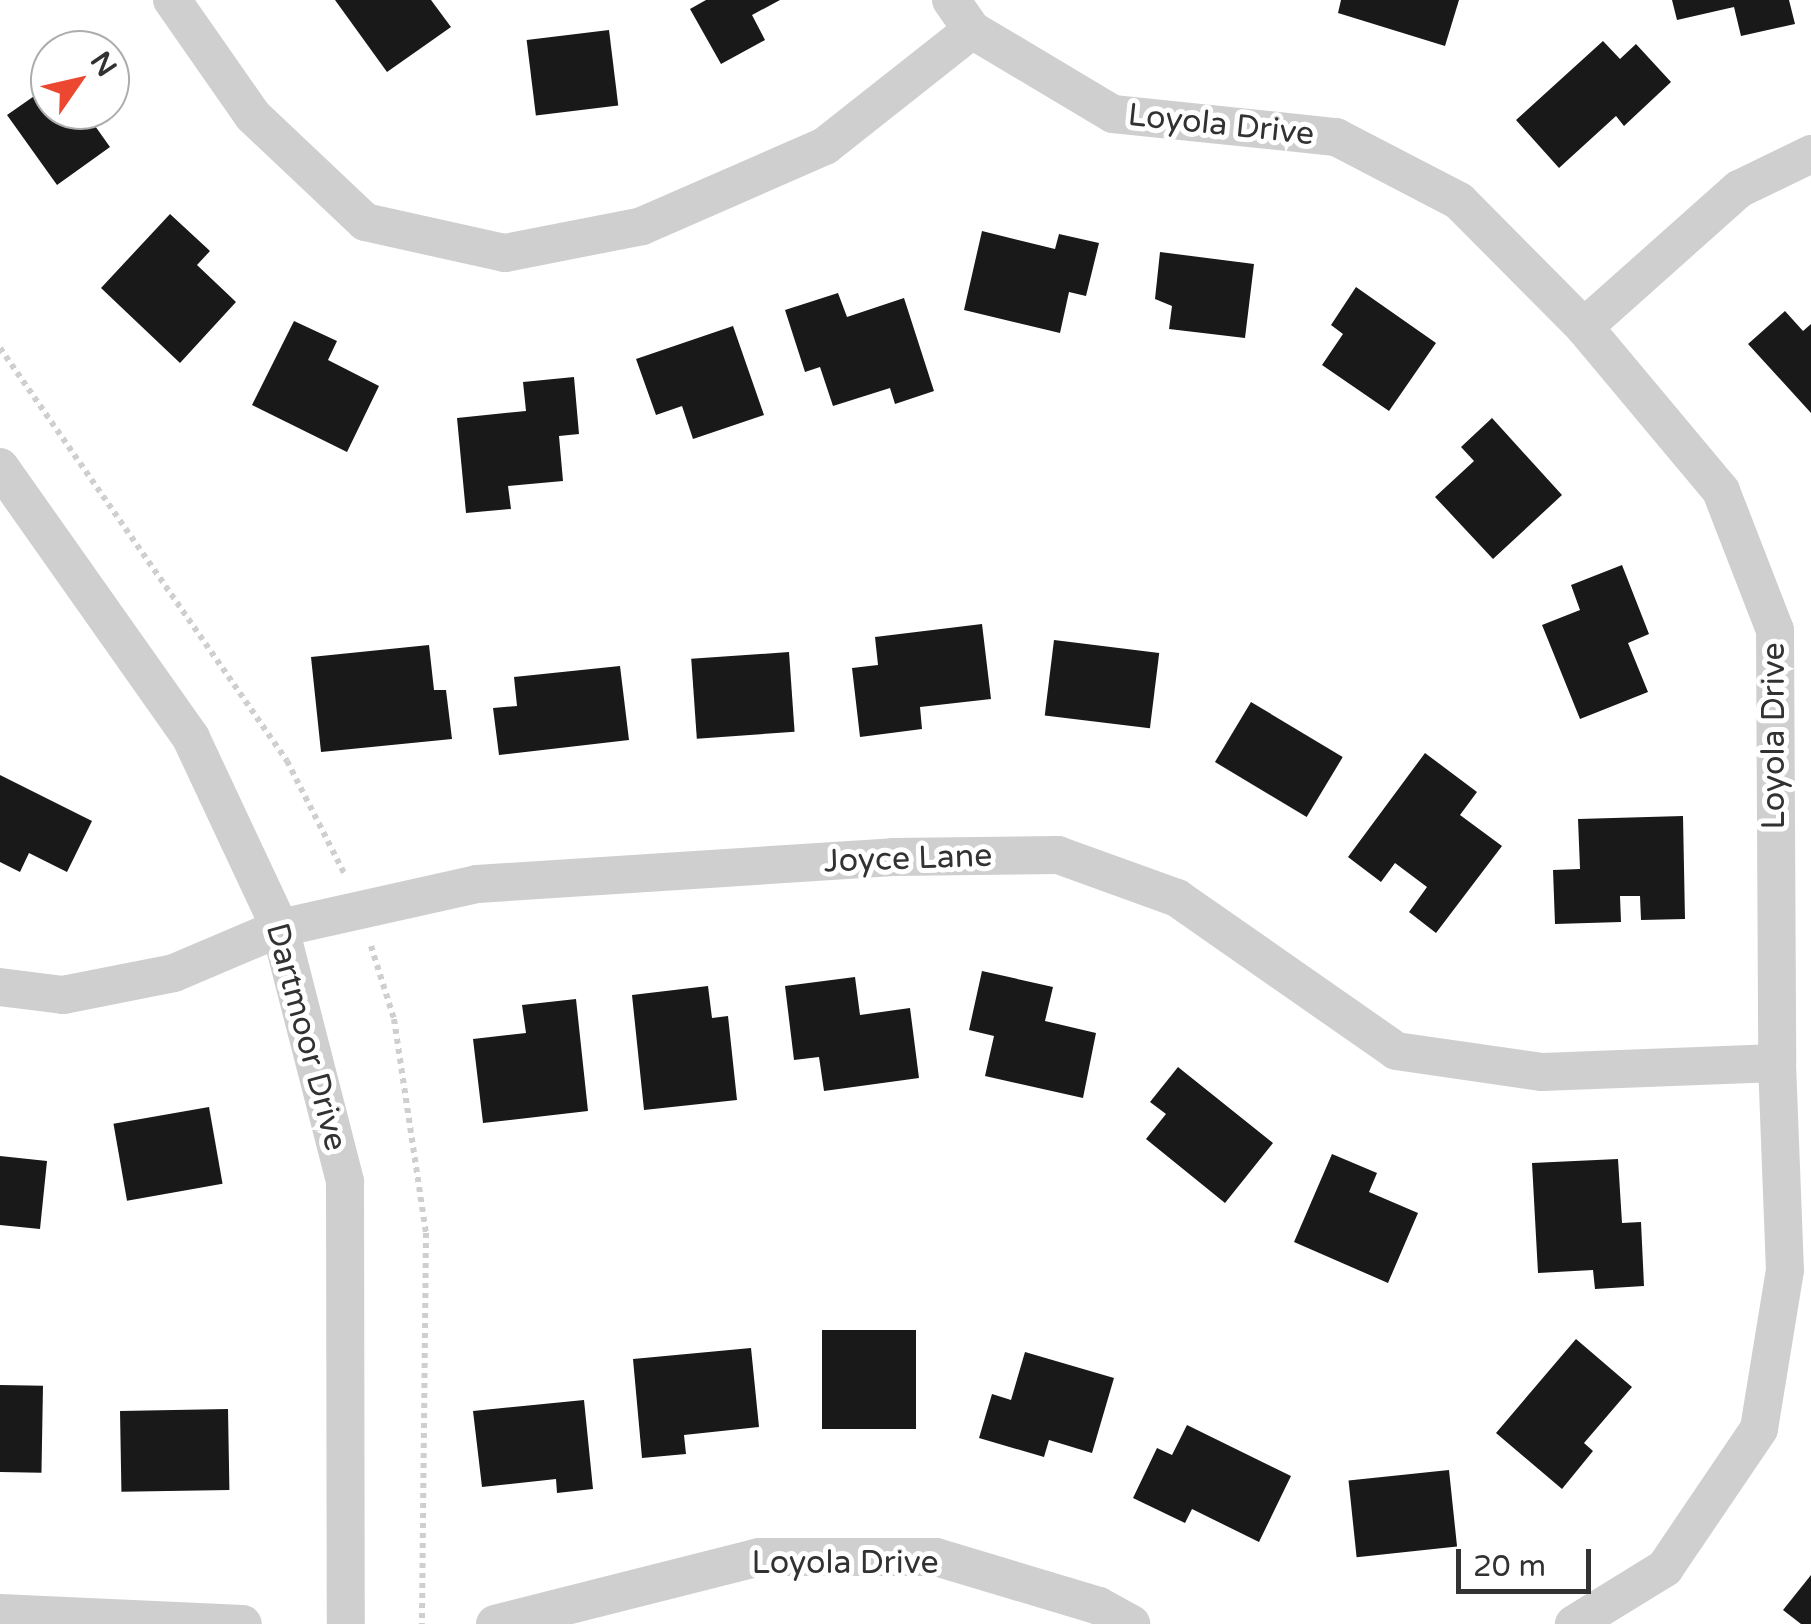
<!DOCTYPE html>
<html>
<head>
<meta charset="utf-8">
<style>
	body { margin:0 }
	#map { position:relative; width:1811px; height:1624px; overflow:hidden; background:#fff; font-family:"Varela Round",sans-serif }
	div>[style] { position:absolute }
	.building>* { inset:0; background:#191919; transform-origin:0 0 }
	.path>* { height:6px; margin-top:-3px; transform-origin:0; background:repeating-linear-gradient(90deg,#cfcfcf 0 5px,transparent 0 10px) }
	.street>* { height:38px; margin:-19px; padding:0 19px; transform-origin:19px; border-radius:19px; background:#cfcfcf }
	span { translate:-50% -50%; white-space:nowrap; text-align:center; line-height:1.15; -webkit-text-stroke:10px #fff; paint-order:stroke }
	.street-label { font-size:32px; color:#323232 }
	.north { position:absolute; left:30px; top:30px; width:100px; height:100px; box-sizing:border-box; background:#fff; border:2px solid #adadad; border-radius:50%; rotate:56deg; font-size:28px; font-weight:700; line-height:40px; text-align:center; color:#323232 }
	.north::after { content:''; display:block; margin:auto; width:35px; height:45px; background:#ec4831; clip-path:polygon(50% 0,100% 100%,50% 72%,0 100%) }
	.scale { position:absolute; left:1456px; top:1549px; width:135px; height:45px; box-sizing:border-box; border:5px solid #323232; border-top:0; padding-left:12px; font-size:30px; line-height:35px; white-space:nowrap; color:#323232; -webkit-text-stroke:8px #fff; paint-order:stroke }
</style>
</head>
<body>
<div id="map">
	<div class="building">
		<i style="clip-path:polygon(335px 0,431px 0,451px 27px,387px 72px)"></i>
		<i style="clip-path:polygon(706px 0,780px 0,752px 15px,765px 40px,721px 64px,690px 9px)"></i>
		<i style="clip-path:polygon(1341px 0,1459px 0,1445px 46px,1338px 13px)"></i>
		<i style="clip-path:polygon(1672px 0,1789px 0,1795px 24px,1741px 36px,1734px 7px,1677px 20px)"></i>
		<i style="left:609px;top:30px;width:76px;height:83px;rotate:83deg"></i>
		<i style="clip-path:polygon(1603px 41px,1620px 59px,1636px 44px,1671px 82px,1624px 126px,1616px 116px,1559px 168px,1516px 120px)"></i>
		<i style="clip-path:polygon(50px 85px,50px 110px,96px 110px,88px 116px,110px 147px,57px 185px,7px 115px)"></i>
		<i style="clip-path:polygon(170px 214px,210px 251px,197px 265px,236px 302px,180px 363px,101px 288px)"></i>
		<i style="clip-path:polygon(982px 231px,1055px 249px,1059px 234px,1099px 243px,1086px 296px,1069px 292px,1060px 333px,964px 310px)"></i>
		<i style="clip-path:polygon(1160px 252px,1254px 264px,1245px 338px,1169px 329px,1172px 306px,1155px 299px)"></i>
		<i style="clip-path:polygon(1356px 287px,1436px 343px,1389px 411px,1322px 365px,1343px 334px,1331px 325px)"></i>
		<i style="clip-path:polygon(838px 293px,847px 317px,904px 298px,934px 391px,895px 404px,890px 388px,833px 406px,820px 367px,805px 372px,785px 310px)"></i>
		<i style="clip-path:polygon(1785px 311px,1803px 331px,1811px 324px,1811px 413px,1748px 344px)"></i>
		<i style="clip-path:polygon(294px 321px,337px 341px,328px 360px,379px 386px,347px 452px,252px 405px)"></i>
		<i style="clip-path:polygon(733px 326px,764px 415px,693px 439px,682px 406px,656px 415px,636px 359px)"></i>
		<i style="clip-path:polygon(574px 377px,579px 434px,559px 436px,563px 481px,508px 486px,511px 509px,466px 513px,457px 418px,526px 411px,523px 382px)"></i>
		<i style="clip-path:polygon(1492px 418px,1562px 495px,1493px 559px,1435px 497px,1474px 461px,1461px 447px)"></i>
		<i style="clip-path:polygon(1622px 565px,1649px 634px,1628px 643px,1648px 692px,1580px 719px,1542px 625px,1580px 610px,1571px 585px)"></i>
		<i style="clip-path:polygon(982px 624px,991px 699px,920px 707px,922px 729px,860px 737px,852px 668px,878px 665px,875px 637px)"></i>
		<i style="left:1054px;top:640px;width:106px;height:76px;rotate:7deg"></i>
		<i style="clip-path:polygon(429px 645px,434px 690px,446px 690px,452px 739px,321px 752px,311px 657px)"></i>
		<i style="left:789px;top:652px;width:80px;height:98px;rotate:86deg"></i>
		<i style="clip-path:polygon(620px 666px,629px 740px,499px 755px,493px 708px,517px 706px,514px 677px)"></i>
		<i style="left:1251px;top:702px;width:107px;height:70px;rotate:31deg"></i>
		<i style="clip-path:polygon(1425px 753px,1477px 792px,1460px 815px,1502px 846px,1436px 933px,1409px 912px,1427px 887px,1395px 863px,1381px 882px,1348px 857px)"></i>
		<i style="clip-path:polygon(0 775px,92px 821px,67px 872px,29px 853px,20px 872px,0 862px)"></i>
		<i style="clip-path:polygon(1683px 816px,1685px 919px,1641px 920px,1640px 896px,1620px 896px,1621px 922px,1555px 924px,1553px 870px,1580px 869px,1578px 819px)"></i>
		<i style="clip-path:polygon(982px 971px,1053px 987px,1045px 1021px,1096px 1033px,1083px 1098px,985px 1076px,994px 1036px,969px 1030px)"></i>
		<i style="clip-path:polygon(855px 977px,860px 1015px,910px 1008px,919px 1078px,824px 1091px,819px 1057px,794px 1060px,785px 986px)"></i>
		<i style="clip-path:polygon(708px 986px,712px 1018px,728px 1016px,737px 1100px,644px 1110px,632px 995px)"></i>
		<i style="clip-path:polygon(576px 999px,588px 1111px,483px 1123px,473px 1039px,526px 1033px,522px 1005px)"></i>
		<i style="clip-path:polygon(1178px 1067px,1273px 1143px,1225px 1203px,1146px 1139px,1166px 1114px,1150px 1102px)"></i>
		<i style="left:209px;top:1107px;width:78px;height:97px;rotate:80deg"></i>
		<i style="clip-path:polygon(1332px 1154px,1377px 1173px,1369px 1192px,1418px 1213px,1388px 1283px,1294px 1242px)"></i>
		<i style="clip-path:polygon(0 1156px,47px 1161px,40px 1229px,0 1225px)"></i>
		<i style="clip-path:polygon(1618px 1159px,1622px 1223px,1641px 1222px,1644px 1286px,1595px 1289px,1593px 1270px,1538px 1273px,1532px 1163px)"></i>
		<i style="left:822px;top:1330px;width:94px;height:99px"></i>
		<i style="clip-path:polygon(1576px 1339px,1632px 1387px,1584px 1443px,1593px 1451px,1562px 1489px,1496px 1433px)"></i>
		<i style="clip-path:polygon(751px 1348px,759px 1427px,684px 1435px,686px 1454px,642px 1458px,633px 1359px)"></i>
		<i style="clip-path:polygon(1025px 1352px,1114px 1378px,1092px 1453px,1049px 1440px,1044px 1457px,979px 1438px,992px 1394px,1011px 1400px)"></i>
		<i style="left:0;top:1385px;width:43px;height:87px;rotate:1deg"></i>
		<i style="clip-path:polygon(584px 1400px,593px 1489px,557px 1493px,556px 1479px,482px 1487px,473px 1411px)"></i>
		<i style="left:228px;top:1409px;width:81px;height:108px;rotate:89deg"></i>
		<i style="clip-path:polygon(1187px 1425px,1291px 1476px,1259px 1542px,1192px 1509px,1185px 1523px,1133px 1498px,1157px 1448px,1172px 1455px)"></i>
		<i style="left:1449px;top:1470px;width:77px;height:101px;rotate:84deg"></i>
		<i style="clip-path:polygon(1811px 1575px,1811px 1624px,1801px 1624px,1783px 1610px)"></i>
	</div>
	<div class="path">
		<i style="left:0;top:348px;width:503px;rotate:55.2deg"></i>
		<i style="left:287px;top:761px;width:126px;rotate:63deg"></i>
		<i style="left:371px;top:946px;width:77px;rotate:72.5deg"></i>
		<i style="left:394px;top:1019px;width:216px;rotate:81.5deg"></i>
		<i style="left:426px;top:1233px;width:391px;rotate:90.6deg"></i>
	</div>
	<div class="street">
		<i style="left:172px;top:0;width:141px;rotate:55.1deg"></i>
		<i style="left:253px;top:116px;width:154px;rotate:43.4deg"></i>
		<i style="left:365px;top:222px;width:143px;rotate:12.5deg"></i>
		<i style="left:505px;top:253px;width:140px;rotate:-11.1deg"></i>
		<i style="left:642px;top:226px;width:200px;rotate:-23.6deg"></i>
		<i style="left:825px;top:146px;width:187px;rotate:-38.3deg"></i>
		<i style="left:951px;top:0;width:37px;rotate:55deg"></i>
		<i style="left:972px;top:30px;width:164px;rotate:30.8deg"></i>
		<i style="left:1113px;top:114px;width:224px;rotate:5.9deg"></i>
		<i style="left:1336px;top:137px;width:139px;rotate:27.5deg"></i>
		<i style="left:1459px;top:201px;width:177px;rotate:45.2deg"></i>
		<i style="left:1584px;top:327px;width:214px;rotate:50.1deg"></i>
		<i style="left:1721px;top:491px;width:149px;rotate:68.8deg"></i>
		<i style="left:1775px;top:630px;width:433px;rotate:89.7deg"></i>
		<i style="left:1777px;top:1063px;width:207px;rotate:87.8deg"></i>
		<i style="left:1785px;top:1270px;width:161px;rotate:99.3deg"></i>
		<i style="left:1759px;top:1429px;width:168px;rotate:124.1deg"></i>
		<i style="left:1665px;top:1568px;width:107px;rotate:148.4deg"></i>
		<i style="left:1584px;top:327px;width:208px;rotate:-41.7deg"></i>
		<i style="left:1739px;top:189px;width:80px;rotate:-25.9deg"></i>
		<i style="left:0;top:467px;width:332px;rotate:54.8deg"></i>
		<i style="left:191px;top:738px;width:210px;rotate:64.9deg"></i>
		<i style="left:280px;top:928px;width:262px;rotate:75.6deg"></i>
		<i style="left:345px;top:1182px;width:442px;rotate:89.9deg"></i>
		<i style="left:0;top:987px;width:64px;rotate:7.2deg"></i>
		<i style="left:63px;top:995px;width:113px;rotate:-11.2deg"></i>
		<i style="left:174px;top:973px;width:115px;rotate:-23deg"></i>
		<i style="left:280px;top:928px;width:202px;rotate:-12.6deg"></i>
		<i style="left:477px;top:884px;width:417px;rotate:-3.7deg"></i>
		<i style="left:893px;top:857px;width:165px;rotate:-0.7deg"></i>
		<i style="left:1058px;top:855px;width:127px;rotate:19.9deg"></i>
		<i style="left:1177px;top:898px;width:267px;rotate:34.9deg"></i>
		<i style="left:1396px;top:1051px;width:148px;rotate:8.2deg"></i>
		<i style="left:1542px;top:1072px;width:235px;rotate:-2.2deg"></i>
		<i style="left:0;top:1613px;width:243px;rotate:2.6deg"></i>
		<i style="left:495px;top:1624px;width:272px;rotate:-14.2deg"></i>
		<i style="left:759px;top:1557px;width:177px"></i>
		<i style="left:936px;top:1557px;width:170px;rotate:16.7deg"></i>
		<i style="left:1099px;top:1606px;width:37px;rotate:29deg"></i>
	</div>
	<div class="street-label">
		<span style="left:1221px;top:125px;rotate:6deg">Loyola Drive</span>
		<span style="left:1774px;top:736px;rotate:-90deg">Loyola Drive</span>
		<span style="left:908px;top:859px;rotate:-2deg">Joyce Lane</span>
		<span style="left:306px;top:1037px;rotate:75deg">Dartmoor Drive</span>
		<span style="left:845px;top:1563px">Loyola Drive</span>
	</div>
	<div class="north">N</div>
	<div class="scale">20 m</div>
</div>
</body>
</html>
